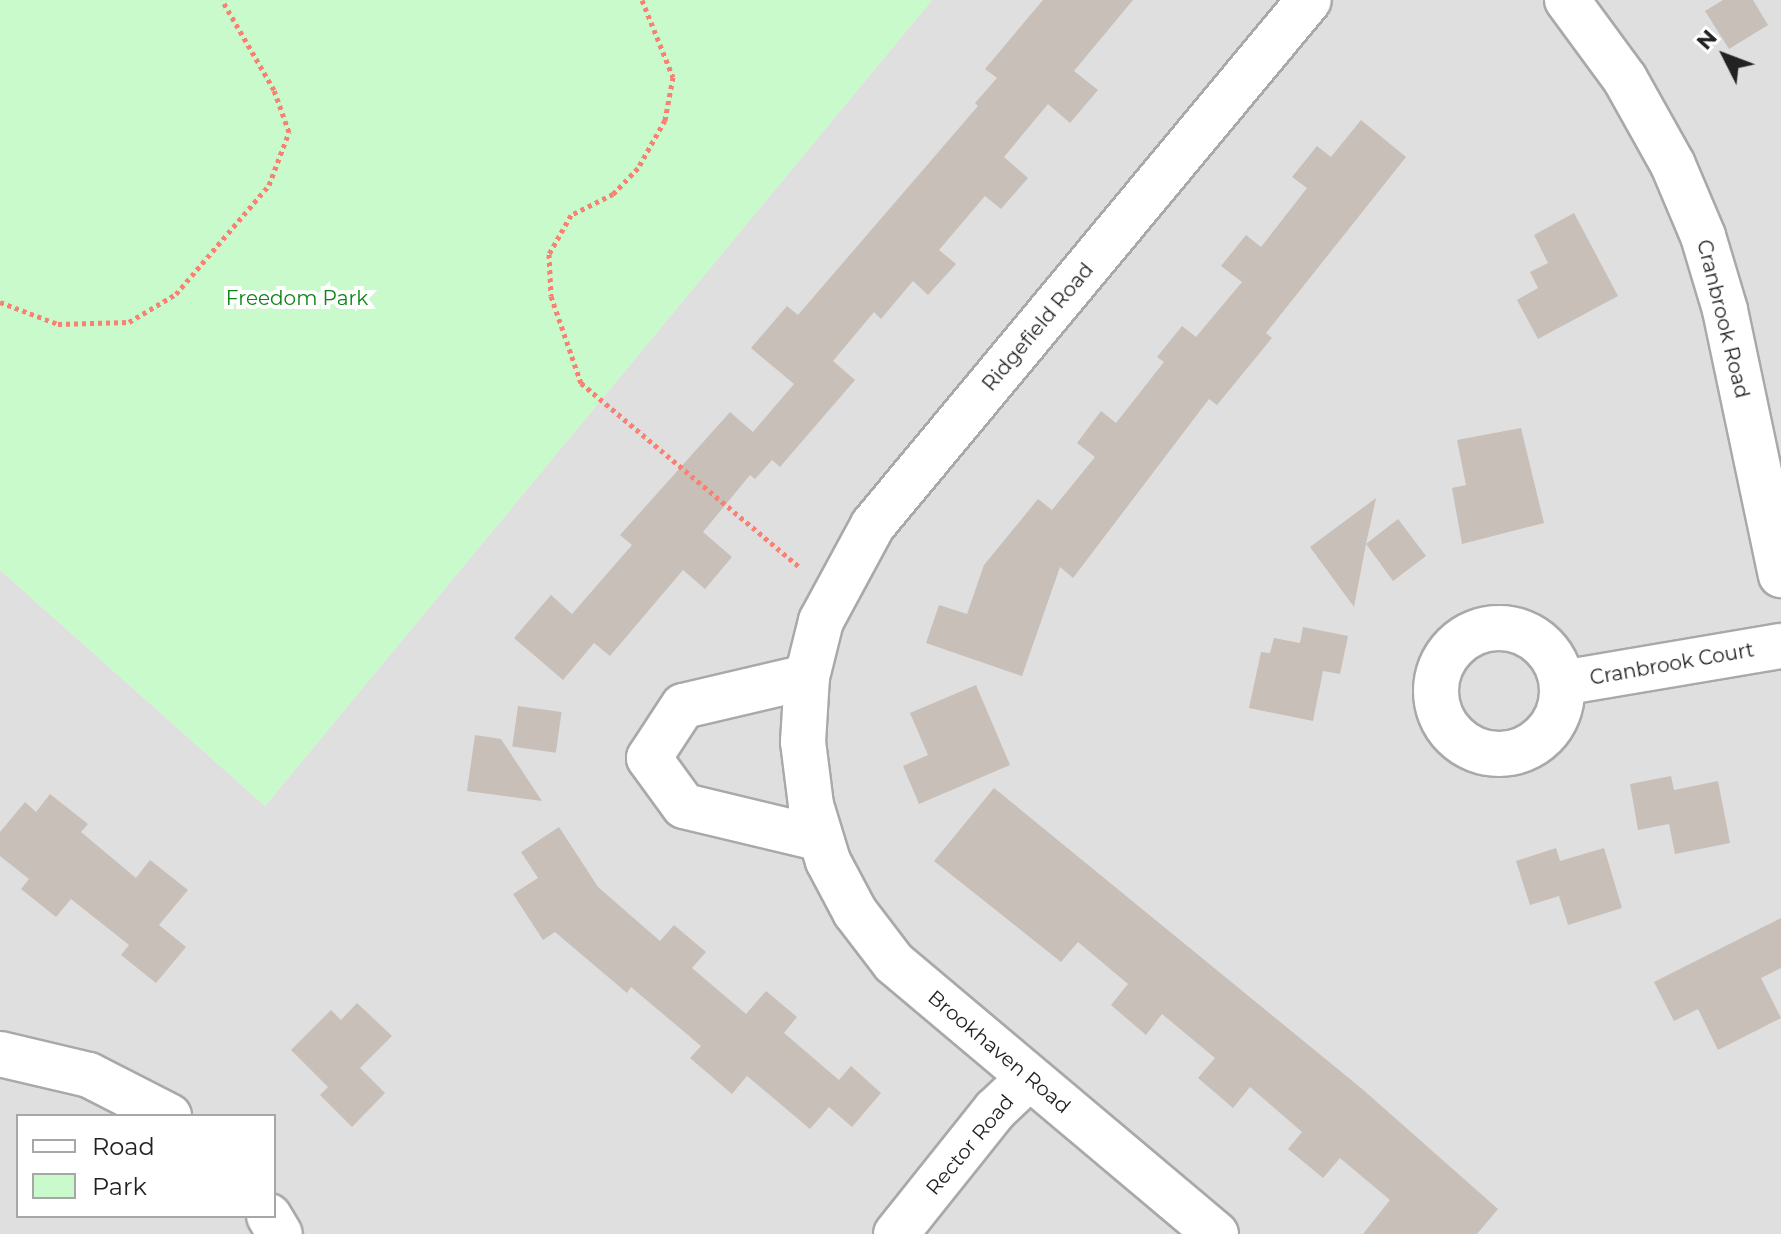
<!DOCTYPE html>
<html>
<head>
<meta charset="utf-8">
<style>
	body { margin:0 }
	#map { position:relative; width:1781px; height:1234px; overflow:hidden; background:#f2efe9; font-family:Montserrat,sans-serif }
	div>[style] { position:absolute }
	.residential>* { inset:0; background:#e0dfdf }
	.park>* { inset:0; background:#c8facc }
	.building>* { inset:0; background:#c7bfb8; transform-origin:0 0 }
	.path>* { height:5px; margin-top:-2.5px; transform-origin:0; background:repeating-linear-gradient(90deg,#fa8072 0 4px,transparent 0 8px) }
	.roads { filter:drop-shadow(2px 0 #a9a9a9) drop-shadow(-2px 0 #a9a9a9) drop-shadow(0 2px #a9a9a9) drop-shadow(0 -2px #a9a9a9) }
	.street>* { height:44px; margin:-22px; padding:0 22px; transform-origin:22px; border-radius:22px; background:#fff }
	.street>.ring { margin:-22px; padding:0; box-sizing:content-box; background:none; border:44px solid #fff; border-radius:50% }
	span { translate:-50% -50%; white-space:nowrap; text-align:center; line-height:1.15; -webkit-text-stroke:8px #fff; paint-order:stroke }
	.park-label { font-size:20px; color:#0c8416 }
	.street-label { font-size:20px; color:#222 }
	.legend { position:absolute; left:16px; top:1114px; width:260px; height:104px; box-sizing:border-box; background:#fff; border:2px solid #a7a7a7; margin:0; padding:10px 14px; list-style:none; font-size:24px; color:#222 }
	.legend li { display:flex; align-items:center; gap:16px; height:40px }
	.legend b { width:40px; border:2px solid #a7a7a7 }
	.north { position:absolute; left:1685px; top:16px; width:80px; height:80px; -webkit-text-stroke:6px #fff; paint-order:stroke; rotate:312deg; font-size:22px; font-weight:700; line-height:32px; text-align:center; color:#222 }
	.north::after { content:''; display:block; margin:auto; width:28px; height:36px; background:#222; clip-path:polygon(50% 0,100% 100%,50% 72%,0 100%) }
</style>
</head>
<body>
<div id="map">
	<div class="residential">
		<i style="clip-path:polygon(evenodd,932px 0,1781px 0,1781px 1234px,0 1234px,0 570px,265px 806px,932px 0,18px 1116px,274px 1116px,274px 1216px,18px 1216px,18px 1116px)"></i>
	</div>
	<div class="park">
		<i style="clip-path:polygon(0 0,932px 0,265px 806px,0 570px)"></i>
	</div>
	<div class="building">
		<i style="clip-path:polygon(1043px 0,1133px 0,1074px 71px,1098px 90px,1070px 123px,1048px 104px,1004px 157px,1028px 178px,1001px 209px,985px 196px,939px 250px,956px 264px,928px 295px,913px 281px,881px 319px,874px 312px,833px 361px,855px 380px,780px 467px,772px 460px,755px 479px,750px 475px,703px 532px,732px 557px,705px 589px,683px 570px,610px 656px,594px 643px,563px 680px,514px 638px,551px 595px,572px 614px,632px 545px,620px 535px,730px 412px,753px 432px,794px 384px,751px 348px,787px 306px,798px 315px,978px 106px,975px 103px,997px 78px,985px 69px)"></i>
		<i style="clip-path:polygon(1723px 0,1753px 0,1768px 25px,1729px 49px,1705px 11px)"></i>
		<i style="clip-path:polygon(1361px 120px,1406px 157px,1266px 333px,1272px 338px,1217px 405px,1209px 399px,1073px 578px,1060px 567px,1022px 676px,926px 643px,939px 605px,967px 614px,984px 565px,1038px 499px,1052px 510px,1095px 457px,1077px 443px,1101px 411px,1116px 423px,1164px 362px,1157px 357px,1182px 326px,1196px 337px,1242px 282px,1221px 266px,1246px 235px,1261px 247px,1307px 188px,1292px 177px,1317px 146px,1331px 157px)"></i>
		<i style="clip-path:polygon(1574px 213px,1618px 296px,1538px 339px,1517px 300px,1538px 288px,1530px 272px,1548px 263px,1534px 235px)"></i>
		<i style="clip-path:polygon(1521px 428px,1544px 523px,1462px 544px,1452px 488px,1466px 485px,1457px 440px)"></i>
		<i style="clip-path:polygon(1376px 498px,1366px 544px,1398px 519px,1426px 556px,1393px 581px,1366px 544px,1354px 607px,1310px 547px)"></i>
		<i style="clip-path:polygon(1303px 627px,1348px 636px,1340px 674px,1323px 671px,1313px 721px,1249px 708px,1261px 652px,1270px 653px,1274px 638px,1300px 643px)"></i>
		<i style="clip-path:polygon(976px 685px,1010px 765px,919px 804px,903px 766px,928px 755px,910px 713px)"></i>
		<i style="left:518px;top:706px;width:44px;height:41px;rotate:8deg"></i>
		<i style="clip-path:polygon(475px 735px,501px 739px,542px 801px,467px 791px)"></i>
		<i style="clip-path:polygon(1671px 776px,1674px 790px,1718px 781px,1730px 843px,1675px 854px,1669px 824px,1638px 830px,1630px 784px)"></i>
		<i style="clip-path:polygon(994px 788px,1361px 1088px,1498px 1209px,1477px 1234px,1363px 1234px,1390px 1200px,1340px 1158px,1323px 1178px,1288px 1149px,1302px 1132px,1250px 1087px,1233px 1108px,1198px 1078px,1215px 1058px,1162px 1014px,1146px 1035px,1111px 1005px,1128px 984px,1078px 942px,1061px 962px,934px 861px)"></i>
		<i style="clip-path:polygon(50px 794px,88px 824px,81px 832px,136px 878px,150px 860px,188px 890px,159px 925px,186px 947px,156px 983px,121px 955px,129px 945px,71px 899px,56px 917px,21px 889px,29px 879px,0 856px,0 832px,25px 802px,36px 812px)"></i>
		<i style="clip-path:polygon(559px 827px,598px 887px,660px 941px,674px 925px,706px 952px,692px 968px,746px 1014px,766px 991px,797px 1017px,784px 1033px,839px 1080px,851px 1066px,881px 1093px,852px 1127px,829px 1107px,810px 1129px,747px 1076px,732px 1094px,690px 1058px,701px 1046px,631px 987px,627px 993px,555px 932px,543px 940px,513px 894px,538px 878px,521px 852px)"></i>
		<i style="clip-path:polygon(1556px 848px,1560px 861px,1604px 848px,1622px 908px,1568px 925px,1559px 896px,1530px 905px,1516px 861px)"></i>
		<i style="clip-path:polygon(1781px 918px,1781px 968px,1761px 978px,1781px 1018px,1718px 1050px,1698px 1009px,1674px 1021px,1654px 982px)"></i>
		<i style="clip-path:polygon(357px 1003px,392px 1036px,360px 1068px,385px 1093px,352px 1127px,320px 1095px,328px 1087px,291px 1050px,331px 1010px,341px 1020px)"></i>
	</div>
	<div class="path">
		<i style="left:642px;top:0;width:83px;rotate:68.1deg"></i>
		<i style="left:673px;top:77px;width:44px;rotate:100.5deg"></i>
		<i style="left:665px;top:120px;width:55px;rotate:119.4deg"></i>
		<i style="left:638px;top:168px;width:36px;rotate:134deg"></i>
		<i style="left:613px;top:194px;width:47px;rotate:153.4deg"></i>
		<i style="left:571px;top:215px;width:45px;rotate:119.4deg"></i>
		<i style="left:549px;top:254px;width:42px;rotate:87.3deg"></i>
		<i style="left:551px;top:296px;width:92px;rotate:71deg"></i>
		<i style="left:581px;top:383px;width:287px;rotate:40.1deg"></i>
		<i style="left:0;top:302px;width:62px;rotate:20.8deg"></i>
		<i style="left:58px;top:324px;width:71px;rotate:-1.6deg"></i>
		<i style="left:129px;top:322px;width:55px;rotate:-30.8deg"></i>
		<i style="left:176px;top:294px;width:143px;rotate:-49.5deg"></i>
		<i style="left:269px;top:185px;width:57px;rotate:-69.3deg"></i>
		<i style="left:289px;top:132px;width:45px;rotate:-109.7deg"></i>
		<i style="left:274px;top:90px;width:104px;rotate:-120deg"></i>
	</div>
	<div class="roads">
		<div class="street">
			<i style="left:1567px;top:0;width:98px;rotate:53.7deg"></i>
			<i style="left:1625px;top:79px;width:98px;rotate:60.8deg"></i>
			<i style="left:1673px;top:165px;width:77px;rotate:67.1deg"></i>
			<i style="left:1703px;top:236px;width:77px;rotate:73.4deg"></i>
			<i style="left:1725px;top:310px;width:271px;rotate:78.1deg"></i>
			<i class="ring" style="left:1436px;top:628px;width:82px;height:82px"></i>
			<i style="left:807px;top:677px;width:127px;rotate:166.8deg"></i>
			<i style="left:683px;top:706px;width:62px;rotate:123.2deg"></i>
			<i style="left:649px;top:758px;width:59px;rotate:53.9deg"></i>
			<i style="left:684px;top:806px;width:141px;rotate:13.5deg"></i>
			<i style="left:1562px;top:683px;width:222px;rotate:-9.6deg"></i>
			<i style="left:0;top:1054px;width:91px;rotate:13.3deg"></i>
			<i style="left:89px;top:1075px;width:90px;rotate:27.1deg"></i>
			<i style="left:269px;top:1216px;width:21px;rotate:59deg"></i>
			<i style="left:896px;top:1234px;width:159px;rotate:-51.4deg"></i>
			<i style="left:995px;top:1110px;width:47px;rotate:-43.3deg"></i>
			<i style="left:1216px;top:1234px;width:421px;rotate:-139.9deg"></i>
			<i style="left:894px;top:963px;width:64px;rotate:-127.4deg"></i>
			<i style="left:855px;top:912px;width:58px;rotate:-117.9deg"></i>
			<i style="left:828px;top:861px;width:59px;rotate:-106.9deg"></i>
			<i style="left:811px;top:805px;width:64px;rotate:-97.2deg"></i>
			<i style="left:803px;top:742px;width:65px;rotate:-86.5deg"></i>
			<i style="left:807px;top:677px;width:58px;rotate:-76deg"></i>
			<i style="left:821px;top:621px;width:109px;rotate:-61.6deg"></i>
			<i style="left:873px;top:525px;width:682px;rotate:-50.29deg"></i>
		</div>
	</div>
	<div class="park-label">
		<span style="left:297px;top:298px">Freedom Park</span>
	</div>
	<div class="street-label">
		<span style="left:1723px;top:319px;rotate:76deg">Cranbrook Road</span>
		<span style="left:1038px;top:327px;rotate:-50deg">Ridgefield Road</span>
		<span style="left:1672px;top:664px;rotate:-10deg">Cranbrook Court</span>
		<span style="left:999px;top:1052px;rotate:40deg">Brookhaven Road</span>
		<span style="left:970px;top:1145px;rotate:-50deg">Rector Road</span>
	</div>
	<ul class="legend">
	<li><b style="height:10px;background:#fff"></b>Road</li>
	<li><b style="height:22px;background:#c8facc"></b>Park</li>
	</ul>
	<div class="north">N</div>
</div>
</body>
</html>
